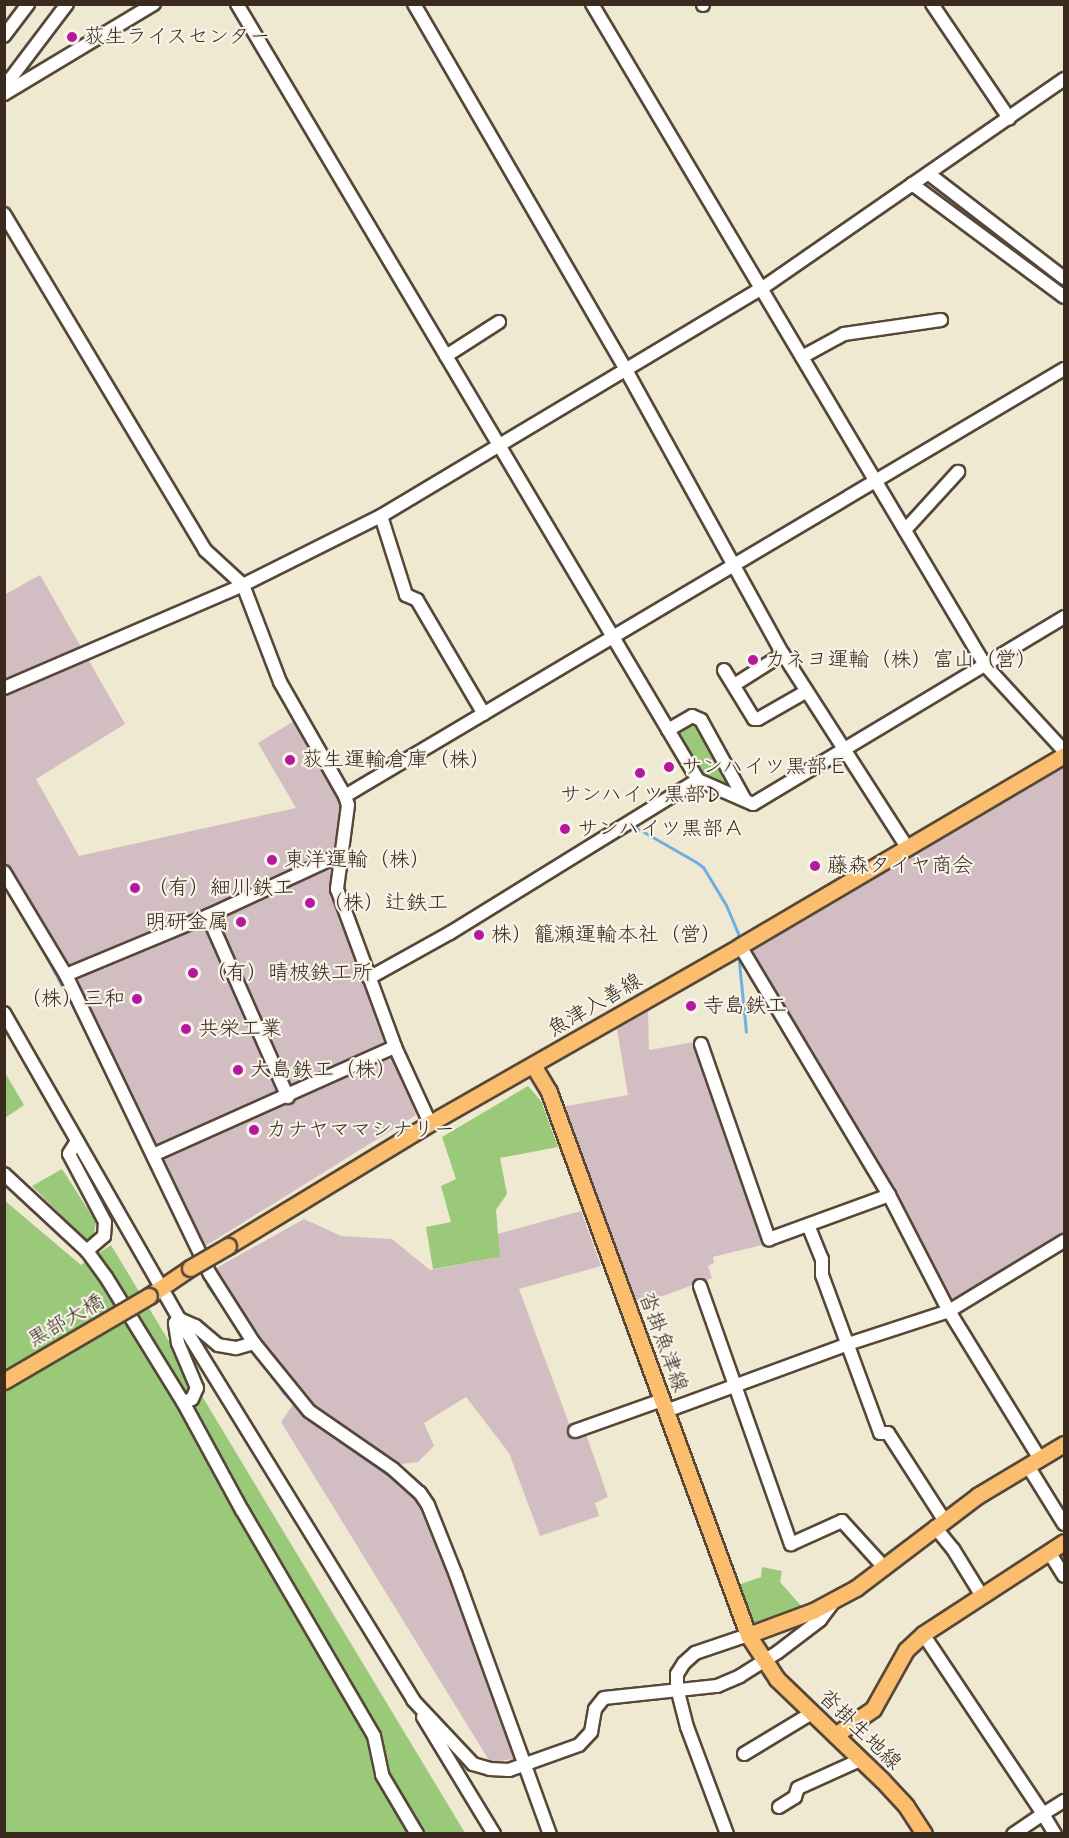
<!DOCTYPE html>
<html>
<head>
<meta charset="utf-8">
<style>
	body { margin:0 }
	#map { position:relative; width:1069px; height:1838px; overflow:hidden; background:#f0e9d1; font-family:Mynerve,"Klee One",sans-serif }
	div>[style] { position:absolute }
	.industrial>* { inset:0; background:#d2bec2 }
	.green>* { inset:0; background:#99c979 }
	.stream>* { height:3px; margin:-1.5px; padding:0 1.5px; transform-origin:1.5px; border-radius:1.5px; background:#6dafe1 }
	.roads { filter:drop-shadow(2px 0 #564739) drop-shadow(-2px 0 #564739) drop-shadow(0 2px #564739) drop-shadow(0 -2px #564739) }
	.minor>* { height:12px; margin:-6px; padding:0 6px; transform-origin:6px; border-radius:6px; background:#fff }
	.major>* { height:15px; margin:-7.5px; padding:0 7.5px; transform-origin:7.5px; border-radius:7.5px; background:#fbbe6e }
	.bridges { filter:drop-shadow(2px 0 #564739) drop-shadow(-2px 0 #564739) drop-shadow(0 2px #564739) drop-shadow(0 -2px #564739) }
	.major-bridge>* { height:15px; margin:-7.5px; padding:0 7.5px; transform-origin:7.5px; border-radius:7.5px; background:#fbbe6e }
	.dots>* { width:16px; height:16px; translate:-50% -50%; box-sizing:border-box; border:3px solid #f7f3e8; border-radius:50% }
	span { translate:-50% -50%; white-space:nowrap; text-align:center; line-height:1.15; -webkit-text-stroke:4.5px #f7f3e8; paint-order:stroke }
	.poi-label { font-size:21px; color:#3b2a1e }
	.left { translate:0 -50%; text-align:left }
	.right { translate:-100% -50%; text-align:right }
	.street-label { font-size:21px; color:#3b2a1e }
	.frame { position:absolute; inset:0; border:6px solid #3b2a1e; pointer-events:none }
</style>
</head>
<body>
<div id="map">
	<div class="industrial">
		<i style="clip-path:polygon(40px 575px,125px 724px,36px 779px,79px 856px,296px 808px,258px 743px,294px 721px,343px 802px,332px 895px,416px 1115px,202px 1248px,67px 968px,5px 881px,4px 595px)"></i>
		<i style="clip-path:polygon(1064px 767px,1064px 1233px,952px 1303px,751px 952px)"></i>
		<i style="clip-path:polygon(648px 1011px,649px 1050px,694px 1042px,766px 1244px,713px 1257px,714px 1263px,708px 1266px,712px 1278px,633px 1307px,561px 1107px,628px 1095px,617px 1029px)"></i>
		<i style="clip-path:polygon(581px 1211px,601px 1266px,519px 1289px,574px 1437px,586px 1434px,608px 1497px,595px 1503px,599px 1516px,540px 1536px,509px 1453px,466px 1397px,424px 1423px,434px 1446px,418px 1462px,400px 1464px,431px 1502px,496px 1675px,531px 1757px,490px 1762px,281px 1422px,299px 1396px,211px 1271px,304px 1219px,341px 1236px,392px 1239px,430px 1270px,500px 1257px,497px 1234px)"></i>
	</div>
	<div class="green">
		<i style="clip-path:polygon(691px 723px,699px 726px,735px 789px,732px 791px,702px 779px,676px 732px)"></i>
		<i style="clip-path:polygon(4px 1071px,24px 1105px,5px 1118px,4px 1118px)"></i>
		<i style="clip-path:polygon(528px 1086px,541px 1101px,558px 1147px,500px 1158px,507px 1194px,496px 1210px,500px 1257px,433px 1269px,426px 1227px,451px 1222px,441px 1186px,456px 1179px,442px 1137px)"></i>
		<i style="clip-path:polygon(62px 1169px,96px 1222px,94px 1234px,88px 1242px,32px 1186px)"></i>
		<i style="clip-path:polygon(4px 1200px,81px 1265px,111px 1245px,465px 1833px,5px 1833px)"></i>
		<i style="clip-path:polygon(762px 1567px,782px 1571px,780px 1582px,803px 1608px,755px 1628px,738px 1585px,761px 1577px)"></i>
	</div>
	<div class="stream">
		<i style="left:588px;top:855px;width:55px;rotate:-30.8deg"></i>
		<i style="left:635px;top:827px;width:70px;rotate:29.8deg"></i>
		<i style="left:696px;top:862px;width:9px;rotate:36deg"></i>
		<i style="left:703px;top:867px;width:44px;rotate:58.8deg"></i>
		<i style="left:726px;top:905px;width:30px;rotate:67deg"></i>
		<i style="left:738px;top:933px;width:10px;rotate:90deg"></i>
		<i style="left:32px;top:930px;width:120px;rotate:61.7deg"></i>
		<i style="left:738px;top:952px;width:80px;rotate:84.3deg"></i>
		<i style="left:201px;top:1269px;width:18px;rotate:68deg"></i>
		<i style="left:208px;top:1286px;width:37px;rotate:54deg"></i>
		<i style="left:265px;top:1366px;width:33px;rotate:55deg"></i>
		<i style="left:284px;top:1393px;width:34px;rotate:47deg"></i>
		<i style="left:307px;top:1418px;width:118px;rotate:35deg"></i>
	</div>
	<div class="roads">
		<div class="minor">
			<i style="left:237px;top:4px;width:903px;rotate:59.29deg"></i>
			<i style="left:698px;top:780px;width:60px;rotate:23.6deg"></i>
			<i style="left:753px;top:804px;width:363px;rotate:-31deg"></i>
			<i style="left:414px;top:4px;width:423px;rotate:59.9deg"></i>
			<i style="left:626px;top:370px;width:325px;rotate:61.1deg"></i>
			<i style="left:783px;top:654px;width:229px;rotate:57.3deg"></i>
			<i style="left:592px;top:4px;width:769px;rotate:59.27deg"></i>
			<i style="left:985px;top:665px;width:117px;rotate:47.4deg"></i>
			<i style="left:932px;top:4px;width:138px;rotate:56deg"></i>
			<i style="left:703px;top:5px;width:1px;rotate:-90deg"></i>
			<i style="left:4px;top:36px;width:40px;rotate:-53deg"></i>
			<i style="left:10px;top:89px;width:11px;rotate:-85deg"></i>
			<i style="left:11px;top:78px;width:93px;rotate:-52.9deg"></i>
			<i style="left:4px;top:94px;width:175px;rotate:-31deg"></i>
			<i style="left:929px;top:174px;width:170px;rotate:37.6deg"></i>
			<i style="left:912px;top:184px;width:189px;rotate:36.6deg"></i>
			<i style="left:4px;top:214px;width:392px;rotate:59.1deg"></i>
			<i style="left:205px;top:550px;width:52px;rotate:42.6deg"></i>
			<i style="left:243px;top:585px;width:104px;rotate:69.1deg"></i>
			<i style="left:280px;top:682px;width:131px;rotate:60.3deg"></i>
			<i style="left:345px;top:796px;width:9px;rotate:72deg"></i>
			<i style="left:348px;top:805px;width:85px;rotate:97.5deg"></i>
			<i style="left:337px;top:889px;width:168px;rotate:69.8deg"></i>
			<i style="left:395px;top:1047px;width:84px;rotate:65.3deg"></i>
			<i style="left:446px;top:356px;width:63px;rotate:-32.7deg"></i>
			<i style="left:802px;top:357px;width:48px;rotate:-28.7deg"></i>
			<i style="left:844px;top:334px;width:98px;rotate:-8.2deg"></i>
			<i style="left:381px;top:516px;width:83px;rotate:72.4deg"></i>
			<i style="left:406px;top:595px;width:12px;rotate:24deg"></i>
			<i style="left:417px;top:600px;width:132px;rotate:59.6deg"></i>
			<i style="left:905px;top:530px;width:79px;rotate:-47.6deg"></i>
			<i style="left:724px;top:670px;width:57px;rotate:58.5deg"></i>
			<i style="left:754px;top:719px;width:4px"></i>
			<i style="left:758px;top:719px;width:56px;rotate:-29.7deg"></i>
			<i style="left:734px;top:685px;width:58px;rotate:-32.3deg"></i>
			<i style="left:4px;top:688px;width:260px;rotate:-23.3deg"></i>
			<i style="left:243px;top:585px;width:154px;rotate:-26.6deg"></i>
			<i style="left:381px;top:516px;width:443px;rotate:-30.9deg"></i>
			<i style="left:761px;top:289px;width:369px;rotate:-34.7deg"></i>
			<i style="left:668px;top:730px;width:28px;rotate:-30deg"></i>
			<i style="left:692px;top:716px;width:10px;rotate:24deg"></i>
			<i style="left:701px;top:720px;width:91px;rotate:61.2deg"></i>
			<i style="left:345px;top:796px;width:836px;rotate:-30.71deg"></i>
			<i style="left:4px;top:872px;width:120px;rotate:59deg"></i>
			<i style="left:66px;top:975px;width:332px;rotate:64.3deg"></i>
			<i style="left:210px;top:1274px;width:82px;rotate:57.5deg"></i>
			<i style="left:254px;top:1343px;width:19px;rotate:164deg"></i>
			<i style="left:236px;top:1348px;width:18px;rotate:-171deg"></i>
			<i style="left:218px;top:1345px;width:30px;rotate:-140deg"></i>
			<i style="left:195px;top:1326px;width:17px;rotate:-156deg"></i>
			<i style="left:208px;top:916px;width:198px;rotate:66.2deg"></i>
			<i style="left:740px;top:946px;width:290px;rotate:59.1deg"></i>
			<i style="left:889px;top:1195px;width:131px;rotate:62.7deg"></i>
			<i style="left:949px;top:1311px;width:174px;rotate:58.4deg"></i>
			<i style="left:66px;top:975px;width:154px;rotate:-22.6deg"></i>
			<i style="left:208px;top:916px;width:148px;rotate:-24.8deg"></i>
			<i style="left:369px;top:978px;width:93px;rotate:-29.1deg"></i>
			<i style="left:450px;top:933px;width:291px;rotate:-31.7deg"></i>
			<i style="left:4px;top:1013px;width:353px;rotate:60.2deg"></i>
			<i style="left:179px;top:1319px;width:447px;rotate:58.4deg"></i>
			<i style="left:413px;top:1700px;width:88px;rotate:46.8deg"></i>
			<i style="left:473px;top:1764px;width:18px;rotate:16deg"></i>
			<i style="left:490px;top:1769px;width:19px;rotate:3deg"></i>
			<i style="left:509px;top:1770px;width:74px;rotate:-19.7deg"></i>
			<i style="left:579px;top:1745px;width:18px;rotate:-47deg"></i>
			<i style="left:591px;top:1732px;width:23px;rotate:-80deg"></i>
			<i style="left:595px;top:1709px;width:14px;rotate:-51deg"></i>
			<i style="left:604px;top:1698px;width:114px;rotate:-6.1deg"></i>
			<i style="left:717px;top:1686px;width:25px;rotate:-23deg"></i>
			<i style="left:740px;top:1676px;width:45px;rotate:-32.3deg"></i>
			<i style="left:778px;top:1652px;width:53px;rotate:-37.3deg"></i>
			<i style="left:820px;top:1620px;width:26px;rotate:-53deg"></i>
			<i style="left:701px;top:1044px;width:207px;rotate:70.8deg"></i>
			<i style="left:769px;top:1239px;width:128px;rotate:-20.1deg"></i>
			<i style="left:77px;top:1141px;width:15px;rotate:122deg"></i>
			<i style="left:69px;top:1154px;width:77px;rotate:62.1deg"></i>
			<i style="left:105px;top:1222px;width:14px;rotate:94deg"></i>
			<i style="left:104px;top:1236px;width:23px;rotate:139deg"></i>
			<i style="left:153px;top:1155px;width:265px;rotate:-24.1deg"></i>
			<i style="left:4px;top:1174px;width:113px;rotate:42.9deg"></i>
			<i style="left:87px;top:1251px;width:32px;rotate:54deg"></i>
			<i style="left:106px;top:1277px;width:147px;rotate:58.4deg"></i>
			<i style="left:183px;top:1402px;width:9px;rotate:-18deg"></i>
			<i style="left:192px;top:1399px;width:12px;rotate:-66deg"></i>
			<i style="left:197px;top:1388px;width:49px;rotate:-112.9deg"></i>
			<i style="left:178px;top:1343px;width:20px;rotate:-99deg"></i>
			<i style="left:175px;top:1323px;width:6px;rotate:-45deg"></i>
			<i style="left:808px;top:1225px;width:37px;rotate:68deg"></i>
			<i style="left:822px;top:1259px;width:16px;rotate:90deg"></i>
			<i style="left:822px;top:1275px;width:168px;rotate:69.8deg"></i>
			<i style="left:880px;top:1433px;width:8px"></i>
			<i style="left:888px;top:1433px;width:103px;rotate:57.2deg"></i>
			<i style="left:700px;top:1286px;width:274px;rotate:70.6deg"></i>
			<i style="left:791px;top:1544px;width:56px;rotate:-24.3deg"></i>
			<i style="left:842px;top:1521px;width:61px;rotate:47.7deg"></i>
			<i style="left:254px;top:1343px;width:87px;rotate:51deg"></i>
			<i style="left:309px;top:1411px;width:102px;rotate:34.6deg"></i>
			<i style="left:393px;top:1469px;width:36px;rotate:42deg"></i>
			<i style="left:420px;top:1493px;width:14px;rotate:56deg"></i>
			<i style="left:428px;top:1505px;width:75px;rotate:68.2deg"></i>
			<i style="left:456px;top:1575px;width:276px;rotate:70.1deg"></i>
			<i style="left:183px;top:1402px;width:123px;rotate:61.4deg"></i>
			<i style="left:242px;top:1510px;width:262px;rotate:59.7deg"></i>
			<i style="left:374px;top:1736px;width:40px;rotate:78deg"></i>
			<i style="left:382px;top:1775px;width:69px;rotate:59.3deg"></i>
			<i style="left:666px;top:1411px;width:194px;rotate:-20.2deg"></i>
			<i style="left:848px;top:1344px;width:106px;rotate:-18.1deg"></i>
			<i style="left:949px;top:1311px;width:135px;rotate:-31.3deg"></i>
			<i style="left:575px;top:1431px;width:92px;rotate:-19.6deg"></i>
			<i style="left:1028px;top:1466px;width:68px;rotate:58.2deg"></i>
			<i style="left:935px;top:1527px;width:28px;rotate:51deg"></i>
			<i style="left:953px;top:1549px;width:55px;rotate:58.3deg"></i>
			<i style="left:1049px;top:1552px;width:28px;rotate:58deg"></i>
			<i style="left:923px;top:1634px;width:216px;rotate:56.3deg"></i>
			<i style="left:1043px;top:1814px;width:36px;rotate:146deg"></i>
			<i style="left:423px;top:1717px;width:137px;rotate:58.7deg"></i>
			<i style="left:744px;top:1754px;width:79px;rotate:-31.1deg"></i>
			<i style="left:779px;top:1807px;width:19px;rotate:-32deg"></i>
			<i style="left:795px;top:1797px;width:9px;rotate:-72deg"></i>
			<i style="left:798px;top:1788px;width:68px;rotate:-24.3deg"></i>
			<i style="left:727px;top:1834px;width:114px;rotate:-110.5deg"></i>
			<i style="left:687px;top:1727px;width:40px;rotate:-104.4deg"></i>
			<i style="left:677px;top:1688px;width:14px;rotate:-90deg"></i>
			<i style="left:677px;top:1674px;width:13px;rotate:-58deg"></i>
			<i style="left:684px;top:1663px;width:15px;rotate:-42deg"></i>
			<i style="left:695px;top:1653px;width:56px;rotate:-18.8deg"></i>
			<i style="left:1055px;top:1834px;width:23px;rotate:-121deg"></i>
			<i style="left:1043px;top:1814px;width:25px;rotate:-32deg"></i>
		</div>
		<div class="major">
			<i style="left:533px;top:1065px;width:31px;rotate:59deg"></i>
			<i style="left:549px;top:1092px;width:578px;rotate:69.87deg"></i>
			<i style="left:748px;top:1635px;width:53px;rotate:56.6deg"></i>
			<i style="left:777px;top:1679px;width:146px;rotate:43.9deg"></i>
			<i style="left:882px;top:1780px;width:35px;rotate:47deg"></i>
			<i style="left:906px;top:1806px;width:33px;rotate:57deg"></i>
			<i style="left:228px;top:1246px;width:237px;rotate:-31.3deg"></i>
			<i style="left:430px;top:1123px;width:357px;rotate:-29.7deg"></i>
			<i style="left:740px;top:946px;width:376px;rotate:-30.5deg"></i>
			<i style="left:149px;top:1296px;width:50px;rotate:-34.3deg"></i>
			<i style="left:748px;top:1635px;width:69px;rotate:-20.3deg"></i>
			<i style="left:813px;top:1611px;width:49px;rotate:-28.1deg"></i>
			<i style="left:856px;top:1588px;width:152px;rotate:-37.2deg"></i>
			<i style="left:977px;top:1496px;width:101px;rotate:-30.9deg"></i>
			<i style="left:835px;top:1735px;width:46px;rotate:-34.4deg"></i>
			<i style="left:873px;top:1709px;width:68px;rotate:-60.8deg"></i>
			<i style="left:906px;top:1650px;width:23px;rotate:-43deg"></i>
			<i style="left:923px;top:1634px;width:168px;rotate:-33.1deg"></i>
		</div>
	</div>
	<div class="bridges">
		<div class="major-bridge">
			<i style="left:190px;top:1268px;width:44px;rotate:-30.1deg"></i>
			<i style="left:4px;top:1381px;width:168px;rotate:-30.4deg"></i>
		</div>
	</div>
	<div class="dots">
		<i style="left:72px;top:37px;background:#b5179e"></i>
		<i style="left:753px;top:660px;background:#b5179e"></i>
		<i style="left:290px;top:760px;background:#b5179e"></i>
		<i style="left:669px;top:767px;background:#b5179e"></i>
		<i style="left:640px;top:773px;background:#b5179e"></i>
		<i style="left:565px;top:829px;background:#b5179e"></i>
		<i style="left:272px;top:860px;background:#b5179e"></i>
		<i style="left:815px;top:866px;background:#b5179e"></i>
		<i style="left:135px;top:888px;background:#b5179e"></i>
		<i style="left:310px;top:903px;background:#b5179e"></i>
		<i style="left:241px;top:922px;background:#b5179e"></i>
		<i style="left:479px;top:935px;background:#b5179e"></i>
		<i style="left:193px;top:973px;background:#b5179e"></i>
		<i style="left:137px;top:999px;background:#b5179e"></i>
		<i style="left:691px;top:1006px;background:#b5179e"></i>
		<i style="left:186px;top:1029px;background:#b5179e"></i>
		<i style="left:238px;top:1070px;background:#b5179e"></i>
		<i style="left:254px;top:1130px;background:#b5179e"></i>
	</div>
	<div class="poi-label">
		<span class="left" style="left:84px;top:37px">荻生ライスセンター</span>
		<span class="left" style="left:765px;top:660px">カネヨ運輸（株）富山（営）</span>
		<span class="left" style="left:302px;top:760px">荻生運輸倉庫（株）</span>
		<span class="left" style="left:681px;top:767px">サンハイツ黒部Ｅ</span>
		<span style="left:640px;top:795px">サンハイツ黒部D</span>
		<span class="left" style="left:577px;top:829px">サンハイツ黒部Ａ</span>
		<span class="left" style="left:284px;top:860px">東洋運輸（株）</span>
		<span class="left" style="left:827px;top:866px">藤森タイヤ商会</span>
		<span class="left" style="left:147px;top:888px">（有）細川鉄工</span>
		<span class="left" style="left:322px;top:903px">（株）辻鉄工</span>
		<span class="right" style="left:229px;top:922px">明研金属</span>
		<span class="left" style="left:491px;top:935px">株）籠瀬運輸本社（営）</span>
		<span class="left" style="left:205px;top:973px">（有）晴柀鉄工所</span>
		<span class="right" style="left:125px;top:999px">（株）三和</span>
		<span class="left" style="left:703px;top:1006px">寺島鉄工</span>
		<span class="left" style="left:198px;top:1029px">共栄工業</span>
		<span class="left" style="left:250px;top:1070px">大島鉄工（株）</span>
		<span class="left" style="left:266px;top:1130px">カナヤママシナリー</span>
	</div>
	<div class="street-label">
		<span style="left:595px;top:1005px;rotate:-30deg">魚津入善線</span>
		<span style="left:66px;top:1321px;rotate:-30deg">黒部大橋</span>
		<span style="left:663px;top:1342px;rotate:70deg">沓掛魚津線</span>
		<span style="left:860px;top:1730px;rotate:44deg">沓掛生地線</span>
	</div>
	<div class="frame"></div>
</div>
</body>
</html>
